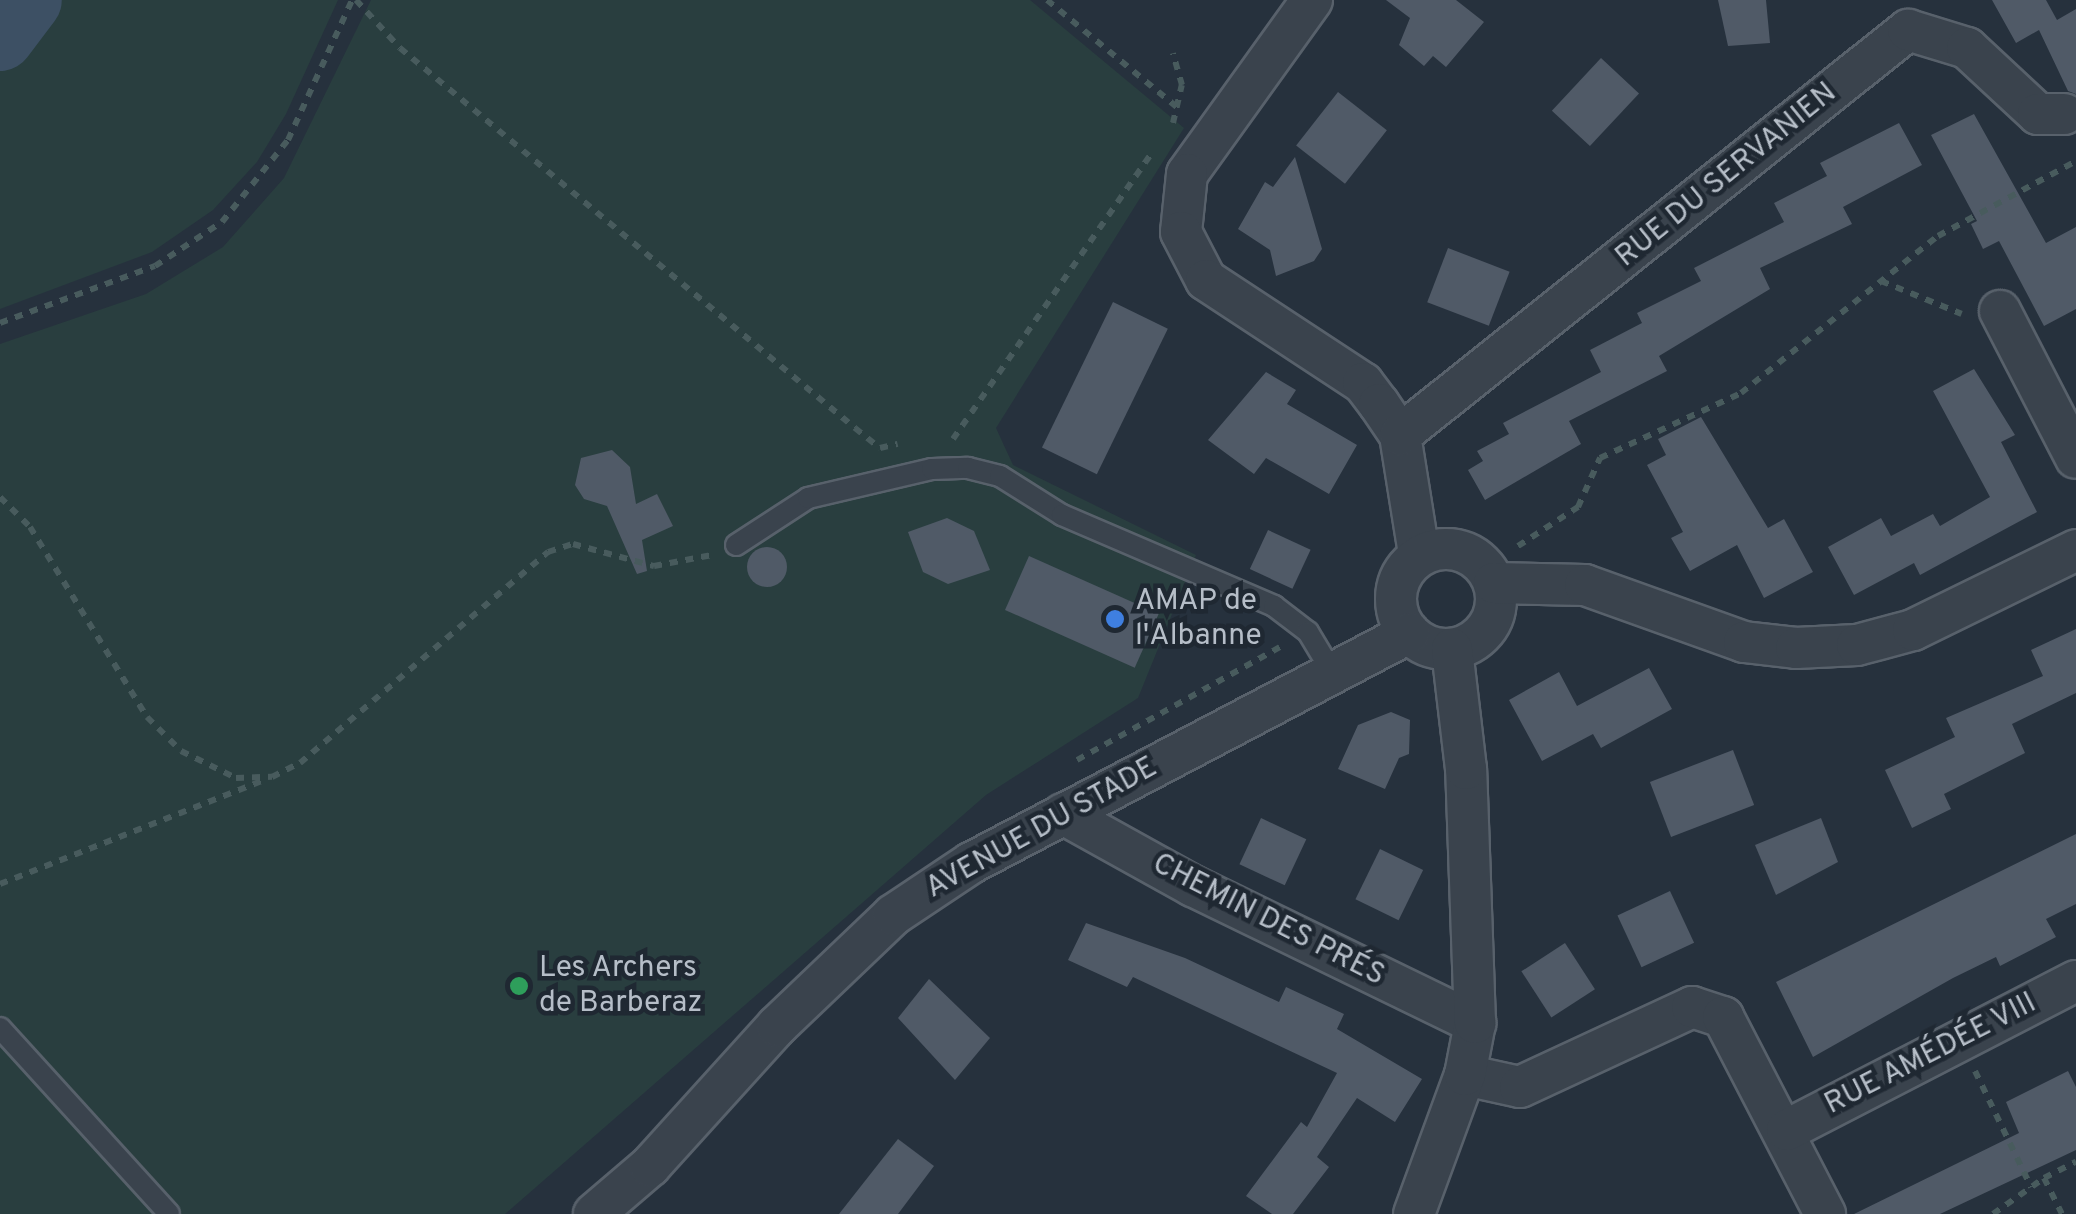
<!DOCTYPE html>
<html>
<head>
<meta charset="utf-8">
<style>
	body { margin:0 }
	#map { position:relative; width:2076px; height:1214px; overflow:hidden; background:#26313d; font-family:Overpass,sans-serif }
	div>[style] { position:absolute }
	.green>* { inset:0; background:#293e3f }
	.river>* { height:68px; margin:-34px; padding:0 34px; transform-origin:34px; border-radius:34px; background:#3d5064 }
	.building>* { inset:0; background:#505a67; transform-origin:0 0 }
	.round { border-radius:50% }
	.path>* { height:6px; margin-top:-3px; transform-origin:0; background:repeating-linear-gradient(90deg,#485b5d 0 8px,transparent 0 16px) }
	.roads { filter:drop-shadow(2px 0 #58616b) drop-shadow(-2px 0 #58616b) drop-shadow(0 2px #58616b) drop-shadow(0 -2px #58616b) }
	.lane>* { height:20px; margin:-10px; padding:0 10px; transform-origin:10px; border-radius:10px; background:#3a434d }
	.street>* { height:40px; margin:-20px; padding:0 20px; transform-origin:20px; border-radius:20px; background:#3a434d }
	.street>.ring { margin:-20px; padding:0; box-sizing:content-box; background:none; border:40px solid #3a434d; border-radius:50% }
	.dots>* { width:28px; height:28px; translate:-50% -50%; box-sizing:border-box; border:5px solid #1f2832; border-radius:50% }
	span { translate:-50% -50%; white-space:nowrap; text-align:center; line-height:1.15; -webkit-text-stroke:9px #1f2832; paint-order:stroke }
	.street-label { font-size:30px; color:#b6bec8 }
	.poi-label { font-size:30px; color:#b6bec8 }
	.left { translate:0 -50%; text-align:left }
</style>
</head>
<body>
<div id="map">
	<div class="green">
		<i style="clip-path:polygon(0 0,338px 0,286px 114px,257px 162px,213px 210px,152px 252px,0 309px)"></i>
		<i style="clip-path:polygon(371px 0,1030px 0,1184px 128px,996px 428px,1013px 465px,1196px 555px,1138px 698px,986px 795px,505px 1214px,0 1214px,0 344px,146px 294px,223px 247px,284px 178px)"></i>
	</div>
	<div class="river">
		<i style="left:0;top:37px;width:46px;rotate:-52.9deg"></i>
	</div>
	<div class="building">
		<i style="clip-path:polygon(1386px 0,1456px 0,1484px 22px,1446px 67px,1433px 56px,1424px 66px,1399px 45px,1410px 18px)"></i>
		<i style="clip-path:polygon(1718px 0,1766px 0,1770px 43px,1728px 46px)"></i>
		<i style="clip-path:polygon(1992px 0,2046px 0,2057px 20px,2076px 9px,2076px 94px,2068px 91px,2039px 30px,2016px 43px)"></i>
		<i style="left:1601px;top:58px;width:52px;height:72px;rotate:43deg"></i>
		<i style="left:1338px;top:92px;width:62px;height:68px;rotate:38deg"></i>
		<i style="clip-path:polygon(1974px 114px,2046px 243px,2076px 227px,2076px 309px,2044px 326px,1999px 241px,1983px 249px,1971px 224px,1977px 221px,1931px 135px)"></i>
		<i style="clip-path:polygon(1899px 123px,1922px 165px,1843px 207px,1852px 224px,1760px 268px,1770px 289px,1659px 356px,1667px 371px,1569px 421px,1581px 444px,1485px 500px,1468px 470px,1483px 461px,1477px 451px,1509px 434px,1503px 423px,1601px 372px,1590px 350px,1642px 323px,1637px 313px,1701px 281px,1694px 268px,1784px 222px,1774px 203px,1827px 176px,1820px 163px)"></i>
		<i style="clip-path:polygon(1295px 157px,1322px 249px,1314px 261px,1276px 276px,1270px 250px,1238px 229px,1265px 182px,1273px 187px)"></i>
		<i style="left:1448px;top:248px;width:66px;height:58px;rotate:21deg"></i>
		<i style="left:1113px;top:302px;width:61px;height:162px;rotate:26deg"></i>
		<i style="clip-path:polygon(1974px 369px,2015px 435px,2001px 442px,2037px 512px,1920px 575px,1914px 563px,1854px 595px,1828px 547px,1881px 518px,1891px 536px,1933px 514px,1940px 526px,1990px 497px,1933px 391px)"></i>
		<i style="clip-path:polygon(1266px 372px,1296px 390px,1287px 404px,1357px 445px,1329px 494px,1266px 458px,1254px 474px,1208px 440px)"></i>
		<i style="clip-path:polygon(1701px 417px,1768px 528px,1784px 519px,1813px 572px,1764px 598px,1737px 545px,1690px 571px,1671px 538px,1683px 532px,1647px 465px,1666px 455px,1658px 439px)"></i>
		<i style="clip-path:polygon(612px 450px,630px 467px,636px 504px,657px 494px,673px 526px,642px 540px,647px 571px,637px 574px,607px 506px,584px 499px,575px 485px,581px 458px)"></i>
		<i style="clip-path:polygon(947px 518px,974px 531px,990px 570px,948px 584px,923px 572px,908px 532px)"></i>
		<i style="left:1268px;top:530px;width:47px;height:43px;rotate:25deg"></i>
		<i class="round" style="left:747px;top:547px;width:40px;height:40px"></i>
		<i style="left:1029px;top:556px;width:142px;height:59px;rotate:24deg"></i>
		<i style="clip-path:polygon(2076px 629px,2076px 693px,2012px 724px,2025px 753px,1944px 794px,1951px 809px,1912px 828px,1885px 770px,1955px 737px,1946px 718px,2043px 676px,2031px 650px)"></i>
		<i style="clip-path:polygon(1649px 668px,1672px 709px,1601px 748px,1593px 734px,1542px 761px,1509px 700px,1559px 672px,1577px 706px)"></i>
		<i style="clip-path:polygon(1391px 712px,1410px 720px,1409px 754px,1399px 758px,1385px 789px,1338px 769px,1358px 725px)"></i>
		<i style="left:1733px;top:750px;width:59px;height:89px;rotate:69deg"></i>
		<i style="left:1261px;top:818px;width:50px;height:51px;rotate:25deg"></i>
		<i style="clip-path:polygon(1821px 818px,1838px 862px,1776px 895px,1755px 845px)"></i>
		<i style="clip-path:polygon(2076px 834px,2076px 904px,2046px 919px,2056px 937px,2000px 966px,1996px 957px,1953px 978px,1813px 1057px,1776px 982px)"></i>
		<i style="left:1380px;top:849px;width:48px;height:56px;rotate:26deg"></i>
		<i style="left:1670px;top:891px;width:57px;height:58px;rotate:65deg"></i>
		<i style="clip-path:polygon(1086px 923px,1185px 958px,1279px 1002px,1286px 987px,1344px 1014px,1337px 1029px,1422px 1079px,1395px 1122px,1357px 1098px,1317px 1157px,1329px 1167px,1293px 1214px,1272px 1214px,1246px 1196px,1301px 1122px,1307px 1127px,1337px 1073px,1133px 977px,1127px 987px,1068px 960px)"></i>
		<i style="left:1565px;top:943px;width:55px;height:52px;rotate:57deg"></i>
		<i style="clip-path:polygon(929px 979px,990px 1038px,955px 1080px,898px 1018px)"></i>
		<i style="clip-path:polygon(2068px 1071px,2076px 1087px,2076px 1150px,1940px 1214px,1854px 1214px,2019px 1133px,2006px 1102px)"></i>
		<i style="clip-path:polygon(898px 1139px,934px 1166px,898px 1214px,839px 1214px)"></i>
	</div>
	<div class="path">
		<i style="left:356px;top:0;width:65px;rotate:47.5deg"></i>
		<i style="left:400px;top:48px;width:593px;rotate:39.87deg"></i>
		<i style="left:855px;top:428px;width:32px;rotate:39deg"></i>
		<i style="left:880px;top:448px;width:18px;rotate:-13deg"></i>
		<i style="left:1047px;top:0;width:168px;rotate:39.5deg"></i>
		<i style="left:1173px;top:123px;width:39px;rotate:-77deg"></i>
		<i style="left:1182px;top:85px;width:33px;rotate:-106deg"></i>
		<i style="left:1881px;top:281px;width:87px;rotate:22.2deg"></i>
		<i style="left:0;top:323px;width:165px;rotate:-20.2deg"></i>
		<i style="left:155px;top:266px;width:80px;rotate:-33.3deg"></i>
		<i style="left:222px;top:222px;width:105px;rotate:-51.2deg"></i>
		<i style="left:288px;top:140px;width:154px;rotate:-65.4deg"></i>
		<i style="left:953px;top:439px;width:347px;rotate:-55.2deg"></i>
		<i style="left:0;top:497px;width:42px;rotate:45deg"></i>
		<i style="left:30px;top:527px;width:223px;rotate:58.4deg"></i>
		<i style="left:147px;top:717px;width:48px;rotate:45deg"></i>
		<i style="left:181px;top:751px;width:61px;rotate:26.1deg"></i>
		<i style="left:236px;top:778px;width:36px;rotate:-2deg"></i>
		<i style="left:272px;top:777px;width:31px;rotate:-27deg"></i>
		<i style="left:300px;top:763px;width:326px;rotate:-40.4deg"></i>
		<i style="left:548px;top:552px;width:26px;rotate:-18deg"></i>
		<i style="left:573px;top:544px;width:84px;rotate:15.2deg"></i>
		<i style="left:654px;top:566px;width:59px;rotate:-10.7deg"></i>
		<i style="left:1518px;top:546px;width:72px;rotate:-33deg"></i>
		<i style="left:1578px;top:507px;width:54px;rotate:-65.8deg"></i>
		<i style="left:1600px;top:458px;width:155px;rotate:-24.7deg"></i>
		<i style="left:1741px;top:393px;width:252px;rotate:-38.6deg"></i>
		<i style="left:1938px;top:236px;width:157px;rotate:-28.5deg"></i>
		<i style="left:1077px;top:760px;width:232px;rotate:-29.1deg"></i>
		<i style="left:0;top:884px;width:286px;rotate:-21.5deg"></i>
		<i style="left:1975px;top:1071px;width:129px;rotate:64.2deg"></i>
		<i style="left:2044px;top:1178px;width:36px;rotate:-27deg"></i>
		<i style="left:1993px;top:1214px;width:62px;rotate:-35.2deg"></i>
		<i style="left:2044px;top:1178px;width:40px;rotate:63.4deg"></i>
	</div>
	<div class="roads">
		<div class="lane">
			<i style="left:736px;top:545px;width:86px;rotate:-33.1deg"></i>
			<i style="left:808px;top:498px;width:127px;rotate:-13.2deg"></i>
			<i style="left:932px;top:469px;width:36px;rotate:-2deg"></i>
			<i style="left:968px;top:468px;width:33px;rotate:14deg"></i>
			<i style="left:1000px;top:476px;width:73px;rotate:32.2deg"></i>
			<i style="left:1062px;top:515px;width:231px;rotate:23.2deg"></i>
			<i style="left:1274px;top:606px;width:43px;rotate:37.4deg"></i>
			<i style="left:1308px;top:632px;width:52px;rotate:59deg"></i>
			<i style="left:0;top:1028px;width:251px;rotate:47.7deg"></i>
		</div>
		<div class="street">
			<i style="left:1312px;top:0;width:214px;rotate:125.7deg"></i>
			<i style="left:1187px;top:174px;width:58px;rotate:95.9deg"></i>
			<i style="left:1181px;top:232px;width:54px;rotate:62.5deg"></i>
			<i style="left:1206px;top:280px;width:188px;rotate:33.3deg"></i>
			<i style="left:1363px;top:383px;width:26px;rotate:53deg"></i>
			<i style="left:1379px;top:404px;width:37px;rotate:56deg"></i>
			<i style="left:1400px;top:435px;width:121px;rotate:80.9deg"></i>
			<i style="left:2000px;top:311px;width:165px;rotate:62.7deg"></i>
			<i style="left:1400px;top:435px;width:650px;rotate:-38.56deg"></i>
			<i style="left:1908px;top:30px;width:62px;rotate:17deg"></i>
			<i style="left:1967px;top:48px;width:97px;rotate:42.9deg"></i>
			<i style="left:2038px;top:114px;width:26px"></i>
			<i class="ring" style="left:1396px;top:549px;width:60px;height:60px"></i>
			<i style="left:1494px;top:583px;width:91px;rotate:1.3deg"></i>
			<i style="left:1585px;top:585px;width:169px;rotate:19.7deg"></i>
			<i style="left:1744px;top:642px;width:52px;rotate:6.6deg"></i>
			<i style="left:1796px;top:648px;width:61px;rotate:-2.8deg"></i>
			<i style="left:1857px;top:645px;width:58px;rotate:-15deg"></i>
			<i style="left:1913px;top:630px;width:182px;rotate:-26.1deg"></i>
			<i style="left:1063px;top:814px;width:149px;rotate:29deg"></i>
			<i style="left:1193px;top:886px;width:314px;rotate:25.9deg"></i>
			<i style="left:1465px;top:1075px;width:56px;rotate:12.3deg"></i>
			<i style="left:1520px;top:1087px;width:190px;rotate:-24.9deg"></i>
			<i style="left:1692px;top:1007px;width:33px;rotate:18deg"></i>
			<i style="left:1723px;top:1017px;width:222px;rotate:62.6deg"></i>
			<i style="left:1787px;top:1130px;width:325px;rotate:-27.3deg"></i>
			<i style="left:594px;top:1214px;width:74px;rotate:-40.6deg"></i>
			<i style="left:650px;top:1166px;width:189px;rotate:-47.8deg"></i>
			<i style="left:777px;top:1026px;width:161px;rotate:-43.7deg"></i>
			<i style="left:893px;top:915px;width:94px;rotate:-33.7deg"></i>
			<i style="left:971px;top:863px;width:495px;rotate:-27.7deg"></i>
			<i style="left:1414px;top:1214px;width:148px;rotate:-69.9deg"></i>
			<i style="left:1465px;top:1075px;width:53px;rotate:-79.1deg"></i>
			<i style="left:1475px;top:1023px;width:254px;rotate:-92deg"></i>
			<i style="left:1466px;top:769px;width:121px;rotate:-96.7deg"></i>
		</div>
	</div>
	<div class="dots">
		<i style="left:1115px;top:619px;background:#3f7fe0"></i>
		<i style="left:519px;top:986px;background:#2e9e5b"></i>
	</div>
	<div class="street-label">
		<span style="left:1727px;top:176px;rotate:-39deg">RUE DU SERVANIEN</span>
		<span style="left:1042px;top:829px;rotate:-29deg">AVENUE DU STADE</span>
		<span style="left:1268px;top:921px;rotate:27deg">CHEMIN DES PRÉS</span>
		<span style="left:1931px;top:1055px;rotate:-27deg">RUE AMÉDÉE VIII</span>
	</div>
	<div class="poi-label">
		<span class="left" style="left:1135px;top:619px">AMAP de<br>l'Albanne</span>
		<span class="left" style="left:539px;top:986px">Les Archers<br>de Barberaz</span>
	</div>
</div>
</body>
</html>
